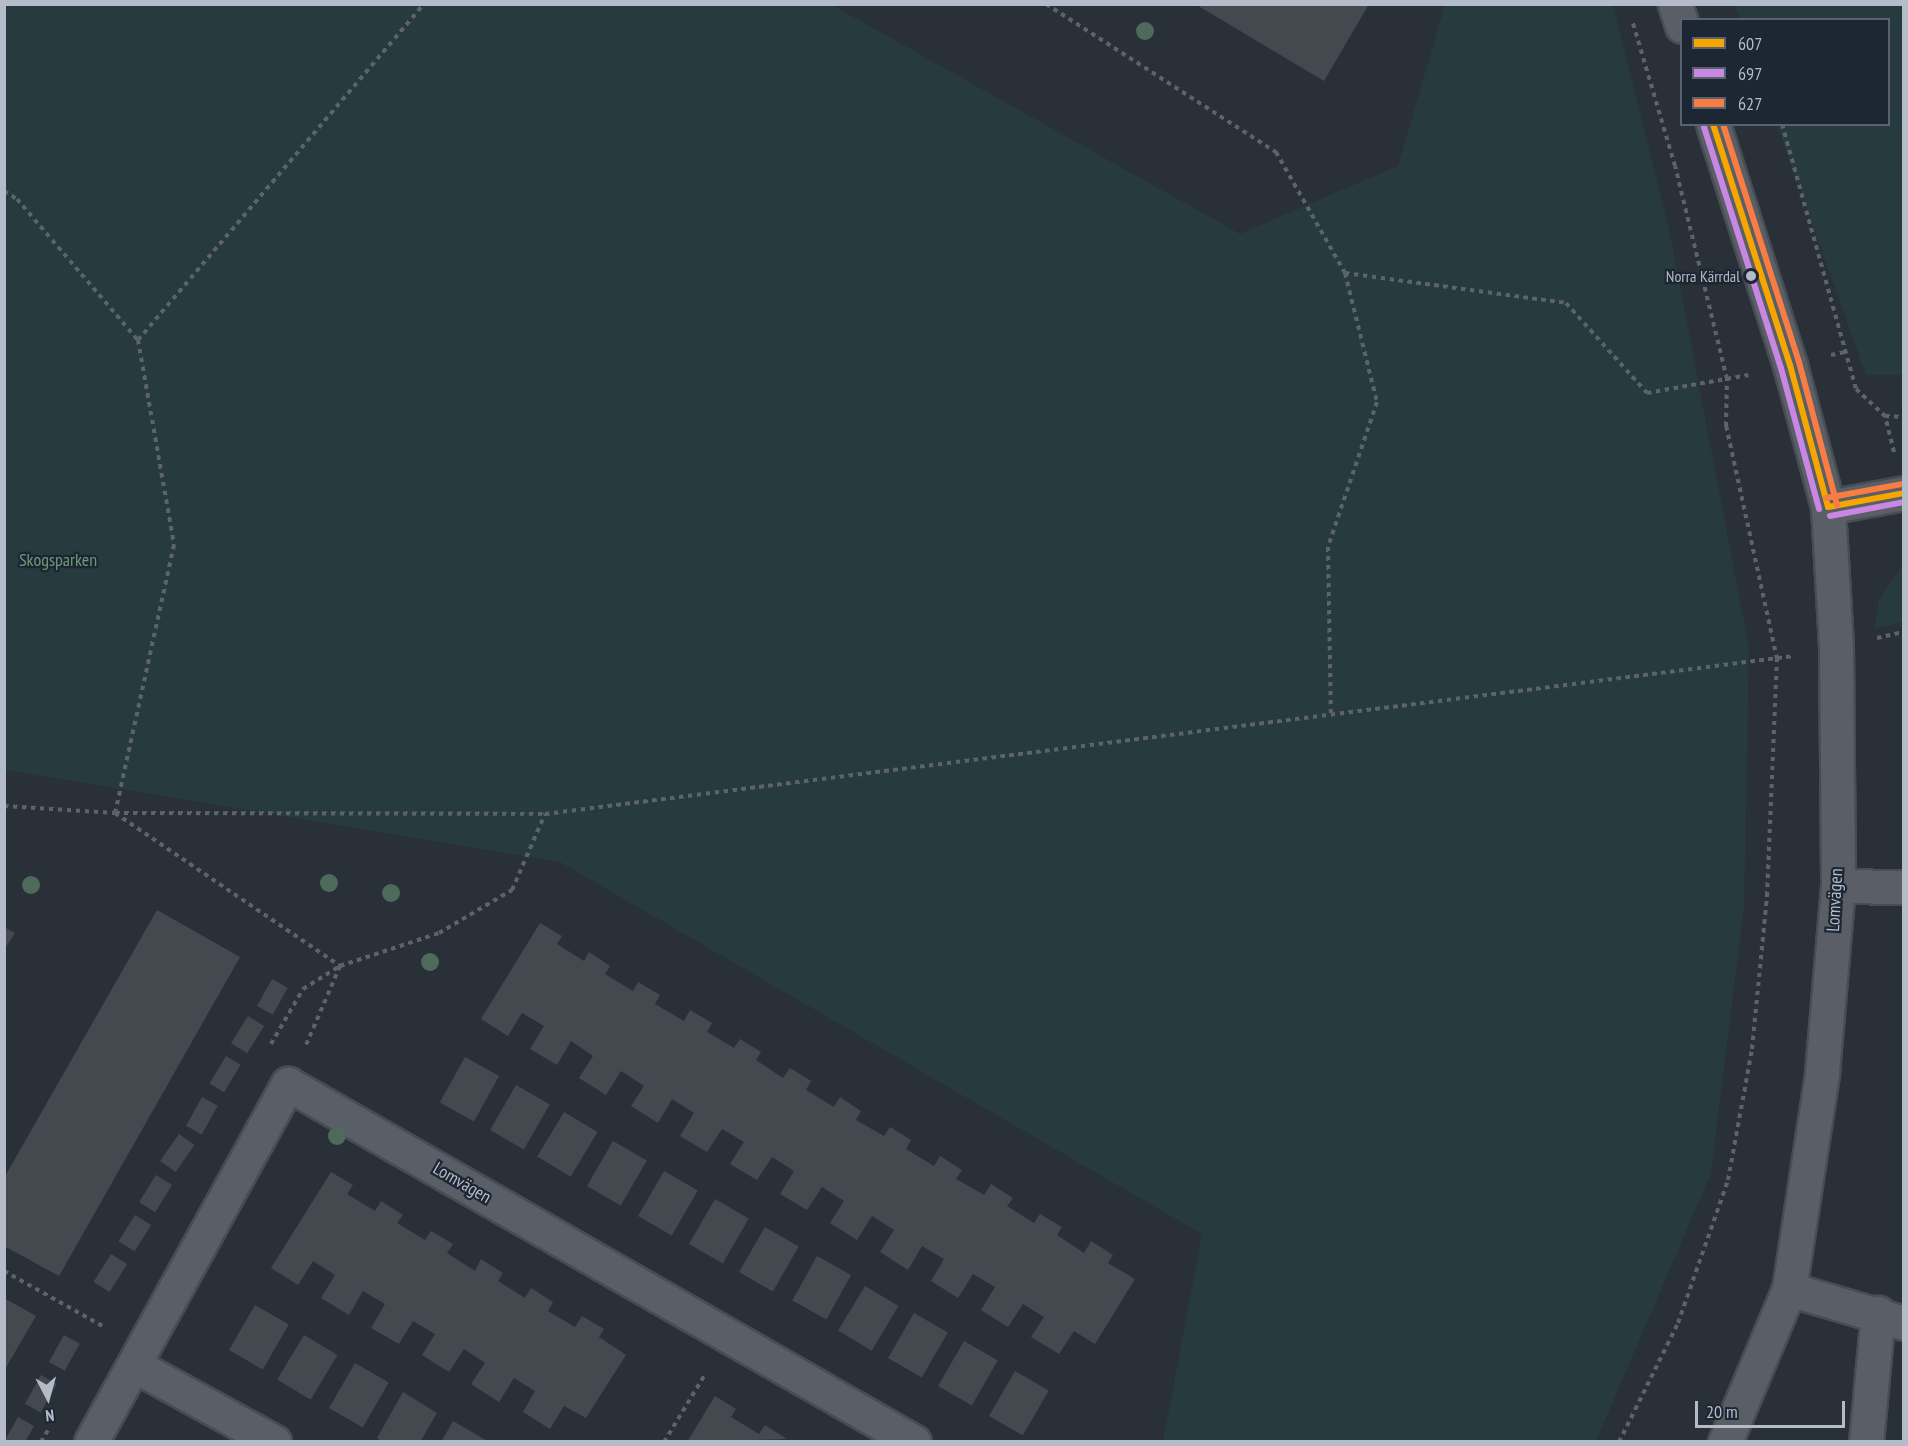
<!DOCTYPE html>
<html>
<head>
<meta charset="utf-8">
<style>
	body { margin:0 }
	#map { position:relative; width:1908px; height:1446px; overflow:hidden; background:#2a3038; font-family:"PT Sans Narrow",sans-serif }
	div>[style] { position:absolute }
	.green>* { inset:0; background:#273a3e }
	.building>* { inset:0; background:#444950; transform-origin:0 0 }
	.path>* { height:4px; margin-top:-2px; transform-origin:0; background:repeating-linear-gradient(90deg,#5d636a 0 4.5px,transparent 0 9px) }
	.roads { filter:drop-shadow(2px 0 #484c53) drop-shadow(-2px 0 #484c53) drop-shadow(0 2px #484c53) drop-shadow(0 -2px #484c53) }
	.minor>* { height:33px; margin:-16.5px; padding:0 16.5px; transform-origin:16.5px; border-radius:16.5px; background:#5a5e66 }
	.bus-1>* { height:6px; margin:-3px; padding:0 3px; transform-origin:3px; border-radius:3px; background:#f7a600 }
	.bus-2>* { height:6px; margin:-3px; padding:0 3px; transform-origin:3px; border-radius:3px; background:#c787e3 }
	.bus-3>* { height:6px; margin:-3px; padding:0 3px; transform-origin:3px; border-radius:3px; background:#f77d43 }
	.trees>* { width:18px; height:18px; margin:-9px; border-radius:50%; background:#4e6a5a }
	.dots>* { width:16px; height:16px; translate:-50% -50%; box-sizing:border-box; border:3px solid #1d2633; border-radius:50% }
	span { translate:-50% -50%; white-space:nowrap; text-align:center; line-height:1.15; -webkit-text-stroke:4.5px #1d2633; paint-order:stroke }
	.bus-label { font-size:16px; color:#b4bcc9 }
	.right { translate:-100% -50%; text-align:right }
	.park-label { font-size:18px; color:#6b9a76 }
	.street-label { font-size:18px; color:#b4bcc9 }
	.frame { position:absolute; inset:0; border:6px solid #b4bcc9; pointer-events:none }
	.legend { position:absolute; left:1680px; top:18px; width:210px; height:108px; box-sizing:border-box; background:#1d2633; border:2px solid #59626f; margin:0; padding:8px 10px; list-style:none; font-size:18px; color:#b4bcc9 }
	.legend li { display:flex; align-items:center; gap:12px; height:30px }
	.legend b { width:30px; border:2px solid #59626f }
	.north { position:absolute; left:18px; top:1368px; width:60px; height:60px; -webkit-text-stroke:4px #1d2633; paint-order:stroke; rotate:174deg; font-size:16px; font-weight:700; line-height:24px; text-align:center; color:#b4bcc9 }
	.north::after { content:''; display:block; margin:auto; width:21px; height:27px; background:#b4bcc9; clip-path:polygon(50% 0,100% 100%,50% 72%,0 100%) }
	.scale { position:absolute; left:1695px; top:1401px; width:150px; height:27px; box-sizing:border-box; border:3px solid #b4bcc9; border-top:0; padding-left:8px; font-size:18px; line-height:21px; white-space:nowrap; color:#b4bcc9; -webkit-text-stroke:4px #1d2633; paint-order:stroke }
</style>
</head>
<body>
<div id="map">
	<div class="green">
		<i style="clip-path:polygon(4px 5px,832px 5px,1240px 234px,1398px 166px,1445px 5px,1613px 5px,1670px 233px,1749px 648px,1744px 906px,1711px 1173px,1596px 1441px,1163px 1441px,1202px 1234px,560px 862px,5px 770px)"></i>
		<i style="clip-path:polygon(1734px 5px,1903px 5px,1903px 375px,1866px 375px,1777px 125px,1888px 124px,1888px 20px,1740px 19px)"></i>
		<i style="clip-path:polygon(1903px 565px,1903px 622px,1874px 629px,1879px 600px)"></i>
	</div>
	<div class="building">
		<i style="clip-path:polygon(1195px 4px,1369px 4px,1324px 81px)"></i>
		<i style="clip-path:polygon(157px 910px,240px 957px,59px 1276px,4px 1246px,4px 1178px)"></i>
		<i style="clip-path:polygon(540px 923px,562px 936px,557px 944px,584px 961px,589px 952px,610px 966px,605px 974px,633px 991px,638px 982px,660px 995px,655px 1004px,684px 1021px,690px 1010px,712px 1023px,707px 1032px,734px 1048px,740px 1039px,761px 1052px,756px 1060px,783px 1078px,790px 1068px,811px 1081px,806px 1090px,834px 1107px,840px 1097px,861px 1111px,856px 1120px,884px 1136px,890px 1127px,911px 1140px,906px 1149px,934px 1166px,940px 1156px,962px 1170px,956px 1179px,984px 1195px,991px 1184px,1013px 1198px,1007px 1206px,1034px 1223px,1040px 1214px,1062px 1227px,1057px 1235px,1084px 1253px,1091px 1241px,1113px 1255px,1108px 1263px,1135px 1279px,1095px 1344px,1074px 1331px,1059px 1354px,1031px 1337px,1044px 1317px,1023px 1304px,1008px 1327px,981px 1310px,995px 1287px,973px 1274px,958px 1298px,931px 1281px,944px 1259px,922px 1246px,908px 1270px,880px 1252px,894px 1230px,872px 1216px,857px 1240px,830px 1223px,844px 1201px,822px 1187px,807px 1210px,780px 1194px,794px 1171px,772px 1157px,757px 1180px,730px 1164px,744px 1142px,722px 1129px,707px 1152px,680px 1136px,694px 1113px,672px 1099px,658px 1123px,631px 1106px,644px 1086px,621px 1071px,606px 1095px,579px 1078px,593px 1056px,571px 1041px,557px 1065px,530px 1049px,544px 1026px,522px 1013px,508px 1036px,481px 1019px)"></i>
		<i style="clip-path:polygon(4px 927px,15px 933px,4px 950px)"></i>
		<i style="left:272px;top:979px;width:18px;height:31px;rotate:29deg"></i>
		<i style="left:248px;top:1016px;width:19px;height:32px;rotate:32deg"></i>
		<i style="left:226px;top:1056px;width:17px;height:32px;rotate:31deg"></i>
		<i style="left:465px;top:1057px;width:39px;height:52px;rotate:29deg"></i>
		<i style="left:516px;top:1085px;width:39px;height:52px;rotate:30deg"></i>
		<i style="left:202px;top:1097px;width:18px;height:33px;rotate:29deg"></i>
		<i style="left:564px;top:1112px;width:39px;height:52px;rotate:31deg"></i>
		<i style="left:179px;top:1134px;width:19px;height:33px;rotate:35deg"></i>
		<i style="left:613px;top:1141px;width:39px;height:52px;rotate:30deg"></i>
		<i style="left:664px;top:1171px;width:39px;height:52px;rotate:30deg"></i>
		<i style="clip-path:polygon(331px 1172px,353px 1185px,347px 1194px,375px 1211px,381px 1201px,403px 1215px,397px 1223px,425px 1240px,431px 1231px,453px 1244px,447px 1253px,475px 1271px,481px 1259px,503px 1273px,498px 1281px,525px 1298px,531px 1288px,553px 1302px,548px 1311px,575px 1327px,582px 1316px,604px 1329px,599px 1337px,626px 1355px,586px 1418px,564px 1406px,550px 1429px,523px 1412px,535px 1391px,514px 1378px,499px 1402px,471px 1384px,485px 1363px,464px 1349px,449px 1372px,422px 1355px,435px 1334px,413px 1321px,399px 1344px,371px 1328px,385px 1304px,363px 1291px,349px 1315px,321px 1298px,335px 1275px,313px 1261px,298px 1285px,271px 1268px)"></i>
		<i style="left:156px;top:1175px;width:19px;height:32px;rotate:32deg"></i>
		<i style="left:715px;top:1199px;width:39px;height:52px;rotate:30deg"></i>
		<i style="left:135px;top:1215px;width:19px;height:31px;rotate:32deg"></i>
		<i style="left:765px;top:1227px;width:39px;height:52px;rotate:30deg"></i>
		<i style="left:111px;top:1254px;width:19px;height:33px;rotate:32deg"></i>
		<i style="left:817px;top:1256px;width:39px;height:51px;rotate:29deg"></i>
		<i style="left:865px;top:1286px;width:39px;height:52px;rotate:31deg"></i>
		<i style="clip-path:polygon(4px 1298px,36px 1316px,4px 1371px)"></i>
		<i style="left:255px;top:1305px;width:39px;height:52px;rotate:30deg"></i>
		<i style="left:914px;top:1313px;width:39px;height:52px;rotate:30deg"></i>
		<i style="left:64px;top:1335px;width:18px;height:31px;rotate:29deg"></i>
		<i style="left:304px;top:1335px;width:39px;height:52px;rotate:31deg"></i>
		<i style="left:964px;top:1341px;width:39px;height:52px;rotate:30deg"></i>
		<i style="left:355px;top:1363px;width:39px;height:52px;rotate:30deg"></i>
		<i style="left:1015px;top:1371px;width:39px;height:52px;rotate:30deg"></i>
		<i style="left:41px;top:1375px;width:18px;height:33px;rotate:29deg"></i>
		<i style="clip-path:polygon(403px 1392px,437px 1413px,420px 1442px,383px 1442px,377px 1438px)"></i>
		<i style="clip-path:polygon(715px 1396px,736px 1409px,731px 1417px,759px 1434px,765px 1425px,787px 1439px,687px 1442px)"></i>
		<i style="clip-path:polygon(18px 1417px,34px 1426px,25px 1442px,4px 1442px)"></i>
		<i style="clip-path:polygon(453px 1421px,489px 1442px,441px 1442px)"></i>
	</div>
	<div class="path">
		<i style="left:1046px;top:4px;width:274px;rotate:32.8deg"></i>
		<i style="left:1276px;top:152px;width:139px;rotate:60.3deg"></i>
		<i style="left:1345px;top:273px;width:133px;rotate:76.1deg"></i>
		<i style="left:1377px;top:402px;width:153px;rotate:108.7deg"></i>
		<i style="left:1328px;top:547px;width:167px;rotate:89deg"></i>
		<i style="left:1782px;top:124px;width:275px;rotate:74.4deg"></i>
		<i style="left:1856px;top:389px;width:40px;rotate:43deg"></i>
		<i style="left:4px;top:191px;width:15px;rotate:32deg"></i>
		<i style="left:17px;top:199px;width:186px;rotate:49.4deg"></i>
		<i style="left:138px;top:340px;width:208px;rotate:80deg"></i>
		<i style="left:174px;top:545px;width:274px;rotate:102.4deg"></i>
		<i style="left:115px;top:813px;width:272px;rotate:34.2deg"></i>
		<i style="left:340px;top:966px;width:86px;rotate:113.3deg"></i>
		<i style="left:1345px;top:273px;width:223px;rotate:7.7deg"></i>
		<i style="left:1566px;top:303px;width:121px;rotate:48deg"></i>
		<i style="left:1647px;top:393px;width:103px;rotate:-10.1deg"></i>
		<i style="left:138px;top:340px;width:441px;rotate:-49.6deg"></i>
		<i style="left:1831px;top:355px;width:14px;rotate:-12deg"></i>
		<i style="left:1894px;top:452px;width:37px;rotate:-104deg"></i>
		<i style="left:1885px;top:416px;width:19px;rotate:3deg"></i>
		<i style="left:1877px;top:638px;width:28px;rotate:-13deg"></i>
		<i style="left:4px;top:806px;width:111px;rotate:3.6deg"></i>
		<i style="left:115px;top:813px;width:430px;rotate:0.1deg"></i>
		<i style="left:545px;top:814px;width:1259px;rotate:-7.21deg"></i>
		<i style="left:271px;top:1044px;width:64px;rotate:-59.8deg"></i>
		<i style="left:303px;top:989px;width:44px;rotate:-31.9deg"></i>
		<i style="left:340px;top:966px;width:104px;rotate:-18.4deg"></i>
		<i style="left:439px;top:933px;width:85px;rotate:-30.5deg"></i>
		<i style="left:512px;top:890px;width:83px;rotate:-66.5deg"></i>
		<i style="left:4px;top:1271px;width:117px;rotate:29.2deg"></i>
		<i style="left:41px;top:1442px;width:14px;rotate:-60deg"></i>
		<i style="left:664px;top:1442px;width:81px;rotate:-58.7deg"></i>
		<i style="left:1619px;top:1442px;width:133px;rotate:-63.6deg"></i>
		<i style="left:1678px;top:1323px;width:151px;rotate:-70.7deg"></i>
		<i style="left:1728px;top:1180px;width:133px;rotate:-79.6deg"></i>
		<i style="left:1752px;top:1049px;width:154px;rotate:-84.4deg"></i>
		<i style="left:1767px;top:896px;width:237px;rotate:-87.6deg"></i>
		<i style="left:1777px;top:659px;width:239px;rotate:-102.3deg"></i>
		<i style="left:1726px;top:426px;width:47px;rotate:-88.8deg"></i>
		<i style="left:1727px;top:379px;width:219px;rotate:-103.7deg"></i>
		<i style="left:1675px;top:166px;width:152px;rotate:-106.4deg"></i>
	</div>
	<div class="roads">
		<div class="minor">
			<i style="left:1675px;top:4px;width:23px;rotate:72deg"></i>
			<i style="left:1713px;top:124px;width:253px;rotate:72.3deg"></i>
			<i style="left:1790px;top:365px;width:147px;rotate:75deg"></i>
			<i style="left:1828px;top:507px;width:140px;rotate:86.7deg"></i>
			<i style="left:1836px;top:647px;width:239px;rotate:89.5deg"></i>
			<i style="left:1838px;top:886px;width:189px;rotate:94.9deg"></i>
			<i style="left:1822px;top:1074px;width:218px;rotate:98.7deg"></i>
			<i style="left:1789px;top:1289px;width:166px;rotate:112.7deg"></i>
			<i style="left:1828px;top:507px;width:77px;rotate:-10.4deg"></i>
			<i style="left:1838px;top:886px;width:66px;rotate:0.9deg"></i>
			<i style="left:1789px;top:1289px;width:120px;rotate:16.5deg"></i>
			<i style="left:134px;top:1365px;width:160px;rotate:28.8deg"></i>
			<i style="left:91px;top:1442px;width:409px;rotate:-61.2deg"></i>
			<i style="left:288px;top:1084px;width:721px;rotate:29.76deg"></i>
			<i style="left:1866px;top:1442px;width:130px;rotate:-84.7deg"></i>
		</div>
	</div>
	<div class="bus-1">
		<i style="left:1713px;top:124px;width:253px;rotate:72.3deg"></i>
		<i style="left:1790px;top:365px;width:147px;rotate:75deg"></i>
		<i style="left:1828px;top:507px;width:77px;rotate:-10.4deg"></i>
	</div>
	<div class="bus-2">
		<i style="left:1704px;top:127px;width:253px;rotate:72.3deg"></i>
		<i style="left:1781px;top:368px;width:146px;rotate:74.9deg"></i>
		<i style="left:1830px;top:516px;width:75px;rotate:-10.7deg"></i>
	</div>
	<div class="bus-3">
		<i style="left:1723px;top:124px;width:250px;rotate:72.3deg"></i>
		<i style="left:1799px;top:362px;width:148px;rotate:75.1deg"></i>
		<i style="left:1826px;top:498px;width:77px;rotate:-10.4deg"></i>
	</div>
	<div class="trees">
		<i style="left:1145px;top:31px"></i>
		<i style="left:329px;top:883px"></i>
		<i style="left:31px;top:885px"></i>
		<i style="left:391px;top:893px"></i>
		<i style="left:430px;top:962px"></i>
		<i style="left:337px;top:1136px"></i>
	</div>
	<div class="dots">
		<i style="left:1751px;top:276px;background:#b4bcc9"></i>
	</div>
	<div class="bus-label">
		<span class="right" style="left:1740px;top:276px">Norra Kärrdal</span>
	</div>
	<div class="park-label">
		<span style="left:58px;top:560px">Skogsparken</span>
	</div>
	<div class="street-label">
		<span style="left:1835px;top:900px;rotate:-87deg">Lomvägen</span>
		<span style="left:462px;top:1183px;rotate:30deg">Lomvägen</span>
	</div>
	<div class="frame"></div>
	<ul class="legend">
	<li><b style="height:8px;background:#f7a600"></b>607</li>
	<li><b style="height:8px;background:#c787e3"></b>697</li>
	<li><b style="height:8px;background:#f77d43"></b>627</li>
	</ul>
	<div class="north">N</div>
	<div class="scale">20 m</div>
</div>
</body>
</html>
